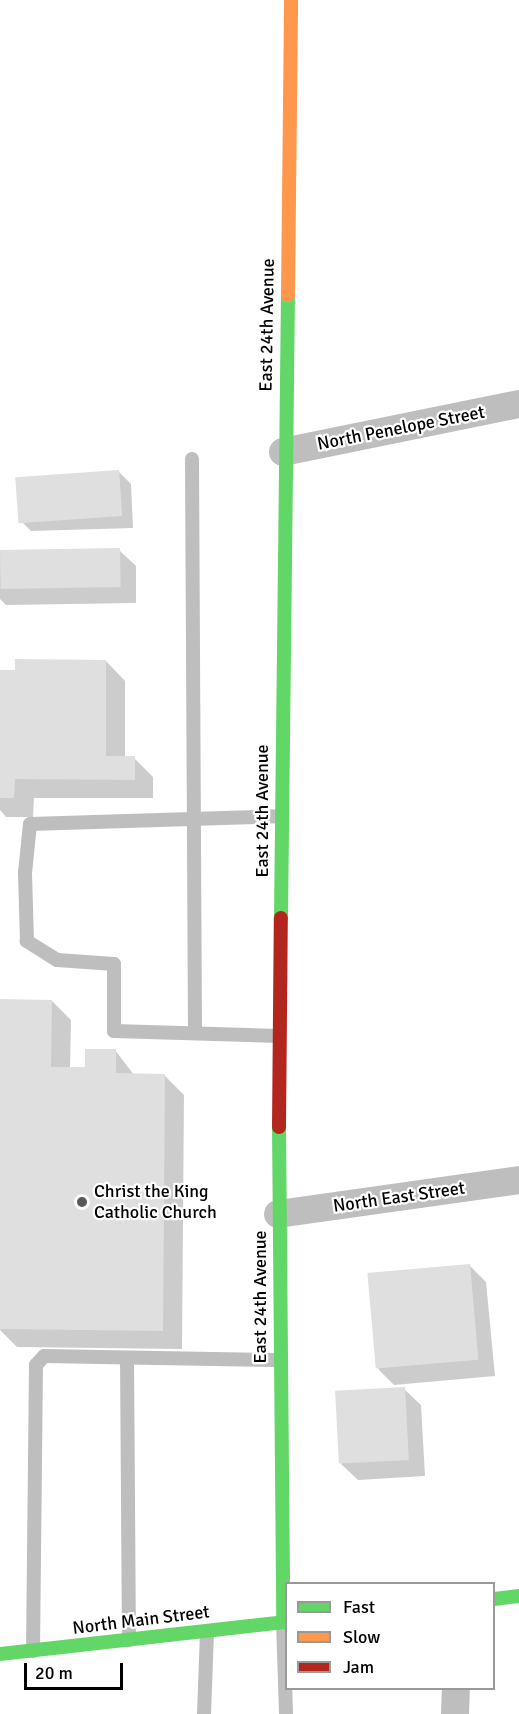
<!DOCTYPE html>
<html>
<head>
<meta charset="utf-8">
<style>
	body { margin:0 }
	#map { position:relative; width:519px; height:1714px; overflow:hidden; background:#fff; font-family:Signika,sans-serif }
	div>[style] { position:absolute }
	.shadow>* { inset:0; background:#0003 }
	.building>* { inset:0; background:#dfdfdf; transform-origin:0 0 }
	.lane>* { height:14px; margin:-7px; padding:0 7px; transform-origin:7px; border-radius:7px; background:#bebebe }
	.street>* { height:28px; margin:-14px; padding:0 14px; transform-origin:14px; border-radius:14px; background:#bebebe }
	.fast>* { height:14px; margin:-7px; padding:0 7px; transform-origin:7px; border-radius:7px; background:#63d668 }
	.slow>* { height:14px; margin:-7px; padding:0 7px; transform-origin:7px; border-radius:7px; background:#ff974d }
	.jam>* { height:14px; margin:-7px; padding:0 7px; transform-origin:7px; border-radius:7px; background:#b3261e }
	.dots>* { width:16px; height:16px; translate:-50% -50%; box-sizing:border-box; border:3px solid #fff; border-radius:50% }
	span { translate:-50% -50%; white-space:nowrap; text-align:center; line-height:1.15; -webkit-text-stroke:4.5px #fff; paint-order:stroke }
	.street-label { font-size:18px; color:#000 }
	.poi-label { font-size:18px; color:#000 }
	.left { translate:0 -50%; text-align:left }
	.legend { position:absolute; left:285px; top:1582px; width:210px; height:108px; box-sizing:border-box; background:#fff; border:2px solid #999; margin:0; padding:8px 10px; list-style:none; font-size:18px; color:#000 }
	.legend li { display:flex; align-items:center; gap:12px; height:30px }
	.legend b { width:30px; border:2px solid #999 }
	.scale { position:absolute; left:24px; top:1663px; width:99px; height:27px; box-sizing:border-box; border:3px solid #000; border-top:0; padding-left:8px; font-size:18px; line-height:21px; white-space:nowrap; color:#000; -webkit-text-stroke:4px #fff; paint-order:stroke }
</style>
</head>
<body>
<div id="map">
	<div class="shadow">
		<i style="clip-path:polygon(119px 472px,131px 484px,133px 528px,31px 531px,19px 519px)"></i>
		<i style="clip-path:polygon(119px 550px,136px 566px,136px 603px,6px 605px,0 599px,0 551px)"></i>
		<i style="clip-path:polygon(106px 661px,125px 681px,125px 758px,134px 758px,153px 777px,153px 798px,34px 798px,33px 817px,6px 817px,0 810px,0 672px)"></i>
		<i style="clip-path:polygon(0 1000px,52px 1001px,71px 1020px,70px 1068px,86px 1069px,115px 1050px,134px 1075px,165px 1076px,184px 1095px,182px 1349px,17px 1347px,0 1330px)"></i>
		<i style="clip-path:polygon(470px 1266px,486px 1282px,495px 1376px,394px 1385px,378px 1369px)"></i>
		<i style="clip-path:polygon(404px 1389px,421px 1405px,425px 1476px,358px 1480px,341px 1464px)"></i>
	</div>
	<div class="building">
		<i style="left:119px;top:470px;width:46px;height:104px;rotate:86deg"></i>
		<i style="left:120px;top:548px;width:39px;height:120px;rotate:89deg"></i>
		<i style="clip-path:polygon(15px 659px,106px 660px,106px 756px,135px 756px,135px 780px,15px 779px,14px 798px,0 798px,0 670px,15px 670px)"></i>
		<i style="clip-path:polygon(0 999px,52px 1000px,51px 1067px,85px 1067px,85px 1049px,116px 1049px,116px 1073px,165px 1074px,163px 1331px,0 1329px)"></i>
		<i style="left:470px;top:1264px;width:96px;height:103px;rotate:85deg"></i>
		<i style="left:405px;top:1387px;width:73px;height:70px;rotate:87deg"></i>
	</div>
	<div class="lane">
		<i style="left:192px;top:459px;width:574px;rotate:89.7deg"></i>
		<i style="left:279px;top:1036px;width:165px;rotate:-178.3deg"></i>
		<i style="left:114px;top:1031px;width:67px;rotate:-90deg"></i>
		<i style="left:114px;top:964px;width:57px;rotate:-176deg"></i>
		<i style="left:57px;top:960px;width:36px;rotate:-148deg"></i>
		<i style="left:27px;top:941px;width:68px;rotate:-91.7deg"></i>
		<i style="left:25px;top:873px;width:49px;rotate:-84.2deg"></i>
		<i style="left:30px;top:824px;width:250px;rotate:-1.8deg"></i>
		<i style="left:127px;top:1358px;width:282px;rotate:89.6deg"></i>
		<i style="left:283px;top:1622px;width:92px;rotate:88.1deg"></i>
		<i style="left:33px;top:1651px;width:286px;rotate:-89.4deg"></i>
		<i style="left:36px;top:1365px;width:12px;rotate:-48deg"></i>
		<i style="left:44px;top:1356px;width:233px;rotate:1deg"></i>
		<i style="left:204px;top:1714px;width:83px;rotate:-87.9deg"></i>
	</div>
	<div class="street">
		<i style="left:283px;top:452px;width:241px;rotate:-11.5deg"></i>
		<i style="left:278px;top:1214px;width:243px;rotate:-8deg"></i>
		<i style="left:455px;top:1714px;width:26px;rotate:-88deg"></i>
	</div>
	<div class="fast">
		<i style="left:281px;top:918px;width:623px;rotate:-89.36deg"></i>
		<i style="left:279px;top:1127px;width:495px;rotate:89.5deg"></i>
		<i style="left:494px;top:1599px;width:25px;rotate:-7deg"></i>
		<i style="left:0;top:1654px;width:288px;rotate:-6.4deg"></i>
	</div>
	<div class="slow">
		<i style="left:288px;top:295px;width:295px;rotate:-89.4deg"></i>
	</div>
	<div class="jam">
		<i style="left:279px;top:1127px;width:209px;rotate:-89.5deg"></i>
	</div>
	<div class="dots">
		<i style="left:82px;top:1202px;background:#595959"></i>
	</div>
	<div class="street-label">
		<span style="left:267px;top:325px;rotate:-89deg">East 24th Avenue</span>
		<span style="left:401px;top:428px;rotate:-11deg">North Penelope Street</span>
		<span style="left:262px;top:811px;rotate:-90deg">East 24th Avenue</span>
		<span style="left:399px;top:1197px;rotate:-8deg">North East Street</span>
		<span style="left:260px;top:1297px;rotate:-90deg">East 24th Avenue</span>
		<span style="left:141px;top:1620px;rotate:-7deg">North Main Street</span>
	</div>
	<div class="poi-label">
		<span class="left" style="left:94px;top:1202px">Christ the King<br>Catholic Church</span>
	</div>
	<ul class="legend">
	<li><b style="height:8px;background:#63d668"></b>Fast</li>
	<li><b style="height:8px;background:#ff974d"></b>Slow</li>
	<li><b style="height:8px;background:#b3261e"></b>Jam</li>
	</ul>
	<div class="scale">20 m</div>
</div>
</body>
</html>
